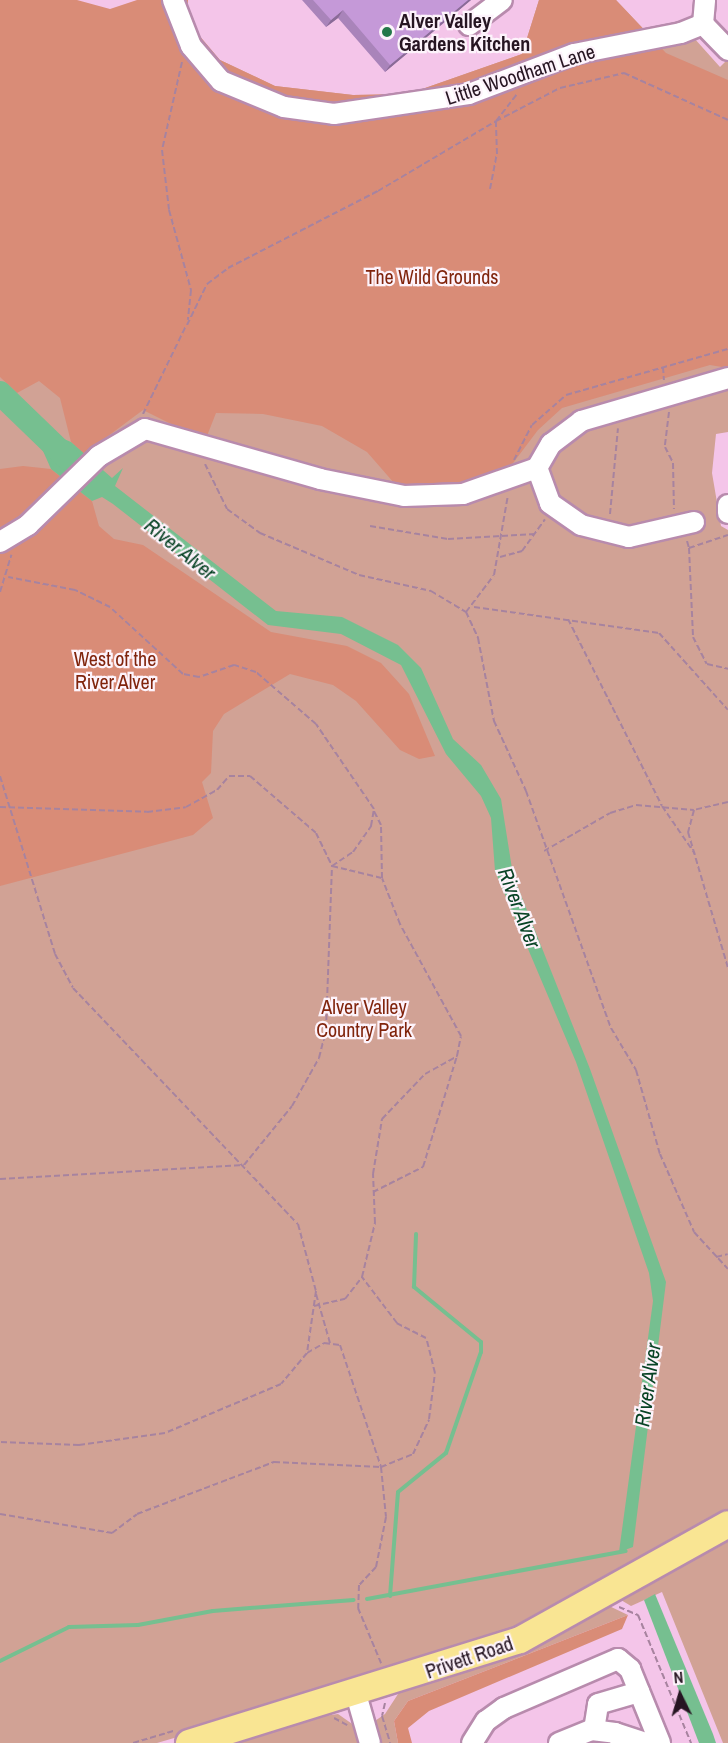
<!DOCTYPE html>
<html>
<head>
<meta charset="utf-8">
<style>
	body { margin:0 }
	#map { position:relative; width:728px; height:1743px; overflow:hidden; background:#f4c5e9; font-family:"Archivo Narrow",sans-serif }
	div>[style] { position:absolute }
	.green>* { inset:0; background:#d1a295 }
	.forest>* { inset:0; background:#d98c77 }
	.water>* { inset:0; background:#76bf90 }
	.stream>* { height:4px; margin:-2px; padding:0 2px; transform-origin:2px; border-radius:2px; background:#76bf90 }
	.river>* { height:24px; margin:-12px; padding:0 12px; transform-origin:12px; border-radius:12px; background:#76bf90 }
	.path>* { height:2px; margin-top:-1px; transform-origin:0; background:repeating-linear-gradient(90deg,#a7839f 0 6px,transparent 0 9px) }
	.roads { filter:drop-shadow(2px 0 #b88bad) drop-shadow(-2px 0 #b88bad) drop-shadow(0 2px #b88bad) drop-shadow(0 -2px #b88bad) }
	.minor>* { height:20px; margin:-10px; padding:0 10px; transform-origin:10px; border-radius:10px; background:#fff }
	.major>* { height:26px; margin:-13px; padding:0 13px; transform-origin:13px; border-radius:13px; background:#f9e593 }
	.wall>* { inset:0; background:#a984ba }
	.shaded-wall>* { inset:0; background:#8a6b97 }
	.building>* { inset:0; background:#c599d8 }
	.dots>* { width:16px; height:16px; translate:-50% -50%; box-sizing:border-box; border:3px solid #fdf3fb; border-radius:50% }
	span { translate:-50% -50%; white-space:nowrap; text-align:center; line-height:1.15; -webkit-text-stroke:4.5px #fdf3fb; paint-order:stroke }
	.poi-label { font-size:20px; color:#261522; font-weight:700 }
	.left { translate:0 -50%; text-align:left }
	.street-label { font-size:20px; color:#261522 }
	.park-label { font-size:20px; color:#80240c }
	.water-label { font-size:21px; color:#084325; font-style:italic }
	.north { position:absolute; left:650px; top:1665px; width:60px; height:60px; -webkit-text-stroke:4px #fdf3fb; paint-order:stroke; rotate:355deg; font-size:16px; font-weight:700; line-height:24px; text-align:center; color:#261522 }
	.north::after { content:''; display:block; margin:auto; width:21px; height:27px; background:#261522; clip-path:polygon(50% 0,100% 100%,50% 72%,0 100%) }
</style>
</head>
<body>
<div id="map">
	<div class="green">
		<i style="clip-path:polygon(539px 0,616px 0,656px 42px,694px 38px,720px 67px,728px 59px,728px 432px,716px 434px,712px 473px,721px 526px,728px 530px,728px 1516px,553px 1614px,385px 1676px,157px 1743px,0 1743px,0 61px,220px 60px,275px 86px,353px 95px,408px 94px,522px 54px)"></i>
		<i style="clip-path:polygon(728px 1535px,728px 1743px,723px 1743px,662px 1592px,631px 1606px,616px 1597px)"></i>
		<i style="clip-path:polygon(605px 1604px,628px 1615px,408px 1701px,394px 1721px,398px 1743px,377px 1743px,372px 1723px,385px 1714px,400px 1691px)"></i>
		<i style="clip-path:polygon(338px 1714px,358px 1728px,362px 1743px,213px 1743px,288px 1721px)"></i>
	</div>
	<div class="forest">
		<i style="clip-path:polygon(0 0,77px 0,110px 9px,137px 0,188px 0,187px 21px,220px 60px,275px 86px,353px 95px,408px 94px,522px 54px,539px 0,616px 0,666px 53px,728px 80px,728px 368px,710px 365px,562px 408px,538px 430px,504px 475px,471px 487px,401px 491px,367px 452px,322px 426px,263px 414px,216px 413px,205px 441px,143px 410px,84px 454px,71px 442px,60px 398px,39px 381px,17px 393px,0 377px)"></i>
		<i style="clip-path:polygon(23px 466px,51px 469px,92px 501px,99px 526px,114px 539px,143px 545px,271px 632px,347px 646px,381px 663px,409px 694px,435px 756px,419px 759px,400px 750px,356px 701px,333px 685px,290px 674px,224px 714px,213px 731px,211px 773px,202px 782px,213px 818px,193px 835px,0 886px,0 469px)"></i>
		<i style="clip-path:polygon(628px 1615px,622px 1629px,429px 1711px,408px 1728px,412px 1743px,398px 1743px,394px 1721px,408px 1701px)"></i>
	</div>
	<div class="water">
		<i style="clip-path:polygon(45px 431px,71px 442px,112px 478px,123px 468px,115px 486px,276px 611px,342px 617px,398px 645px,421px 668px,453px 739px,481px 765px,501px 799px,513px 875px,590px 1069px,666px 1282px,633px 1547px,619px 1552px,653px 1301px,649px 1273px,576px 1062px,495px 871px,491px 818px,481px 796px,446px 754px,401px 665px,341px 634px,268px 625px,113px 504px,102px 497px,92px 501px,51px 469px,39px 442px)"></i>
		<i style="clip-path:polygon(655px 1594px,713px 1734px,716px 1743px,699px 1743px,644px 1600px)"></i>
	</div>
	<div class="stream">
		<i style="left:390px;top:1596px;width:104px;rotate:-85.6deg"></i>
		<i style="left:398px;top:1492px;width:62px;rotate:-39.1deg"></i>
		<i style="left:446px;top:1453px;width:107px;rotate:-70.9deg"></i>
		<i style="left:481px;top:1352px;width:10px;rotate:-90deg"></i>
		<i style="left:481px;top:1342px;width:87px;rotate:-140.6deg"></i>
		<i style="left:414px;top:1287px;width:53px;rotate:-87.8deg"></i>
		<i style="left:367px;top:1599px;width:263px;rotate:-10.5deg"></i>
		<i style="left:0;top:1661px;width:77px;rotate:-26.2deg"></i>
		<i style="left:69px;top:1627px;width:69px;rotate:-1.7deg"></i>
		<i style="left:138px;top:1625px;width:76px;rotate:-10.6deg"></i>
		<i style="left:213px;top:1611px;width:141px;rotate:-4.5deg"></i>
	</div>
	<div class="river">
		<i style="left:0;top:393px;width:93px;rotate:44.1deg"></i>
	</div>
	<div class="path">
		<i style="left:182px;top:62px;width:90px;rotate:102.8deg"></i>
		<i style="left:162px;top:150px;width:60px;rotate:83.3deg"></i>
		<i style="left:169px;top:210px;width:83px;rotate:74.6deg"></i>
		<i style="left:191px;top:290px;width:30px;rotate:96deg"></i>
		<i style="left:490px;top:189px;width:36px;rotate:-79deg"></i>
		<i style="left:497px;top:154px;width:33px;rotate:-92deg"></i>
		<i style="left:496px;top:121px;width:72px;rotate:-27.3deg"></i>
		<i style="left:560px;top:88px;width:66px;rotate:-13.2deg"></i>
		<i style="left:624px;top:73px;width:114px;rotate:24.3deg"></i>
		<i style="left:187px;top:325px;width:46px;rotate:-64deg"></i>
		<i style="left:207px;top:284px;width:26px;rotate:-37deg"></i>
		<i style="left:228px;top:268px;width:169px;rotate:-27.2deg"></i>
		<i style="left:378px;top:191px;width:137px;rotate:-30.7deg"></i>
		<i style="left:496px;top:121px;width:34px;rotate:-52deg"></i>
		<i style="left:663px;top:367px;width:13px;rotate:86deg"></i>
		<i style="left:669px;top:412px;width:35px;rotate:97deg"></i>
		<i style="left:665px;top:447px;width:18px;rotate:63deg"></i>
		<i style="left:673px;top:463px;width:46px;rotate:88.8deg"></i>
		<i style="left:143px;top:414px;width:98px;rotate:-64deg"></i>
		<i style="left:514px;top:460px;width:39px;rotate:-63deg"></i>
		<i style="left:532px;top:425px;width:45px;rotate:-41.4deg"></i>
		<i style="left:566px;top:395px;width:168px;rotate:-15.9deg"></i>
		<i style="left:205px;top:464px;width:50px;rotate:63.9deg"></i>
		<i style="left:227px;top:509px;width:41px;rotate:36deg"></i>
		<i style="left:260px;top:533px;width:108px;rotate:23deg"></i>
		<i style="left:359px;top:575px;width:74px;rotate:12.5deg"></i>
		<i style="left:431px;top:591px;width:41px;rotate:31deg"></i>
		<i style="left:466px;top:612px;width:46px;rotate:-52.9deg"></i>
		<i style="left:494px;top:575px;width:81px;rotate:-80.1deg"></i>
		<i style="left:610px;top:514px;width:86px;rotate:-84.7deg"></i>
		<i style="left:370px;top:526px;width:79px;rotate:9.5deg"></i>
		<i style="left:448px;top:539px;width:88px;rotate:-3.3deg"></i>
		<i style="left:687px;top:541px;width:7px;rotate:74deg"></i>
		<i style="left:689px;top:548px;width:41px;rotate:-18.4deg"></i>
		<i style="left:689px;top:548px;width:89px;rotate:87.4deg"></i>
		<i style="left:693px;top:637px;width:30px;rotate:63deg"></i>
		<i style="left:707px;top:664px;width:22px;rotate:13deg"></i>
		<i style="left:500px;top:557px;width:23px;rotate:-15deg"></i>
		<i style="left:522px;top:551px;width:39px;rotate:-54deg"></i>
		<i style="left:0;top:592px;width:39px;rotate:-73deg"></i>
		<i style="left:474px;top:607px;width:187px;rotate:8deg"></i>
		<i style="left:659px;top:633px;width:103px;rotate:48.1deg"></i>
		<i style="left:466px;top:612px;width:29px;rotate:65deg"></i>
		<i style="left:478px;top:638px;width:85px;rotate:79.1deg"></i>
		<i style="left:494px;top:721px;width:77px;rotate:65.4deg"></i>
		<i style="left:526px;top:791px;width:252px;rotate:70.3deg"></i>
		<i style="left:611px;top:1028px;width:49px;rotate:59.2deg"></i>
		<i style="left:636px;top:1070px;width:87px;rotate:74.1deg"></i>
		<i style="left:660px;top:1154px;width:85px;rotate:66.4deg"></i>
		<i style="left:694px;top:1232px;width:50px;rotate:47.4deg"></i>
		<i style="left:568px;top:619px;width:209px;rotate:63.3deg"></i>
		<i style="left:662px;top:806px;width:58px;rotate:55.5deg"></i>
		<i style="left:0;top:776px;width:186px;rotate:72.8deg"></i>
		<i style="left:55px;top:954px;width:38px;rotate:62deg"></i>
		<i style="left:73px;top:988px;width:326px;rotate:46.4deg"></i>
		<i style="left:298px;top:1224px;width:69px;rotate:75deg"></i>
		<i style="left:316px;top:1291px;width:63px;rotate:98.3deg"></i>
		<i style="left:307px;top:1353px;width:40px;rotate:130deg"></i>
		<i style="left:281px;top:1384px;width:126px;rotate:157.1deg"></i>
		<i style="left:165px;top:1433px;width:87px;rotate:172.1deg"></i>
		<i style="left:79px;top:1445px;width:79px;rotate:-177.8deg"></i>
		<i style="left:728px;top:802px;width:35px;rotate:167deg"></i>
		<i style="left:694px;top:810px;width:23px;rotate:105deg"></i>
		<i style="left:688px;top:832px;width:142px;rotate:73.6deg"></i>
		<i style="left:0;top:807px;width:147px;rotate:1.9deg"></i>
		<i style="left:147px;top:812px;width:39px;rotate:-7deg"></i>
		<i style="left:186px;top:807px;width:35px;rotate:-29deg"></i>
		<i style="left:217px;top:790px;width:18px;rotate:-49deg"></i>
		<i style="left:229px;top:776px;width:21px"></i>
		<i style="left:250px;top:776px;width:87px;rotate:40.8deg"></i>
		<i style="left:316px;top:833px;width:37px;rotate:64deg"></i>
		<i style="left:332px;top:866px;width:51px;rotate:13.5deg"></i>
		<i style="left:544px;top:851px;width:76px;rotate:-29.9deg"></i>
		<i style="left:610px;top:813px;width:27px;rotate:-17deg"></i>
		<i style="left:636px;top:805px;width:58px;rotate:4.9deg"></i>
		<i style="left:0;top:1179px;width:244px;rotate:-3.3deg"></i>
		<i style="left:244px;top:1165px;width:76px;rotate:-50.9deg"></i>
		<i style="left:292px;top:1106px;width:55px;rotate:-60.6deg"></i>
		<i style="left:319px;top:1058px;width:30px;rotate:-76deg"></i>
		<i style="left:326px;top:1029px;width:163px;rotate:-87.9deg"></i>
		<i style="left:332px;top:866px;width:25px;rotate:-34deg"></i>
		<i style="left:353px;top:852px;width:32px;rotate:-55deg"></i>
		<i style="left:371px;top:826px;width:17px;rotate:-80deg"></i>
		<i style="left:374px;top:809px;width:103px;rotate:-124.3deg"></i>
		<i style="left:316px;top:724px;width:79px;rotate:-139.1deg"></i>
		<i style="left:256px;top:672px;width:23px;rotate:-162deg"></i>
		<i style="left:234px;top:665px;width:37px;rotate:161deg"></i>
		<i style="left:199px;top:677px;width:16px;rotate:-169deg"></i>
		<i style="left:183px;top:674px;width:99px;rotate:-137.5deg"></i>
		<i style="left:110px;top:607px;width:39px;rotate:-154deg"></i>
		<i style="left:75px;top:590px;width:68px;rotate:-169deg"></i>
		<i style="left:373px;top:1192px;width:56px;rotate:-26.6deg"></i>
		<i style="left:423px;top:1167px;width:116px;rotate:-73deg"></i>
		<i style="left:716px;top:1257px;width:12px;rotate:-14deg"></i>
		<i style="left:316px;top:1294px;width:51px;rotate:74.1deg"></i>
		<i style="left:314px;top:1306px;width:32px;rotate:-13deg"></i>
		<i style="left:345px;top:1299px;width:28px;rotate:-52deg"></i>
		<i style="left:362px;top:1277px;width:56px;rotate:-76.5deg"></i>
		<i style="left:375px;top:1223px;width:49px;rotate:-92.3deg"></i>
		<i style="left:373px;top:1174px;width:56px;rotate:-80.7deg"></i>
		<i style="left:382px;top:1119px;width:62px;rotate:-46.3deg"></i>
		<i style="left:425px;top:1074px;width:37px;rotate:-29deg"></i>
		<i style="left:457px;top:1056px;width:20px;rotate:-79deg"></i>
		<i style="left:461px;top:1036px;width:128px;rotate:-118.6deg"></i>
		<i style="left:400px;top:924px;width:49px;rotate:-111.4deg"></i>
		<i style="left:382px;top:878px;width:53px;rotate:-91.1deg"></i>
		<i style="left:381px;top:825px;width:16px;rotate:-117deg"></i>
		<i style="left:307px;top:1353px;width:20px;rotate:-30deg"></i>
		<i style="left:324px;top:1343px;width:16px;rotate:7deg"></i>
		<i style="left:340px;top:1345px;width:129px;rotate:71.4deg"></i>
		<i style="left:381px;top:1467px;width:50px;rotate:84.3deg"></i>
		<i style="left:386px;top:1517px;width:51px;rotate:101.3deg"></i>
		<i style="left:376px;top:1567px;width:25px;rotate:133deg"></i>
		<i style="left:359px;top:1585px;width:23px;rotate:92deg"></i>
		<i style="left:358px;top:1608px;width:60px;rotate:67.3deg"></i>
		<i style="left:0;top:1514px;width:114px;rotate:9.6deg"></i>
		<i style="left:112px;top:1533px;width:31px;rotate:-37deg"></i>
		<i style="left:137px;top:1514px;width:147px;rotate:-20.8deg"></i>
		<i style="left:274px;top:1462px;width:107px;rotate:2.7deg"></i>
		<i style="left:381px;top:1467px;width:35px;rotate:-22deg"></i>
		<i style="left:413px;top:1454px;width:38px;rotate:-65deg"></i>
		<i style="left:429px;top:1419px;width:46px;rotate:-82.6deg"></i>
		<i style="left:435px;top:1373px;width:36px;rotate:-104deg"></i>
		<i style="left:426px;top:1338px;width:33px;rotate:-153deg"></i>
		<i style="left:397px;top:1323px;width:58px;rotate:-127.3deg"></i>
		<i style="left:619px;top:1607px;width:21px;rotate:23deg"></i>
		<i style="left:638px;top:1615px;width:139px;rotate:67.5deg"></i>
		<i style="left:385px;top:1703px;width:13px;rotate:103deg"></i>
		<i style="left:382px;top:1716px;width:28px;rotate:73deg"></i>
		<i style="left:334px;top:1718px;width:15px;rotate:28deg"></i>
		<i style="left:133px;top:1743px;width:42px;rotate:-16.7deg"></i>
	</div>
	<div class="roads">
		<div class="minor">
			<i style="left:173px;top:0;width:49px;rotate:68.6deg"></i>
			<i style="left:191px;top:46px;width:46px;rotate:49.4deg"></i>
			<i style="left:221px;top:81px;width:68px;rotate:22.4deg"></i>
			<i style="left:284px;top:107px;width:50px;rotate:8deg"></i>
			<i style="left:334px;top:114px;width:136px;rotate:-8.4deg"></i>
			<i style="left:469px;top:94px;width:112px;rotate:-20.9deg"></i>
			<i style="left:574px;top:54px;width:109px;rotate:-11.1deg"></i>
			<i style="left:681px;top:33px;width:24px;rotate:-22deg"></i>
			<i style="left:703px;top:24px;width:24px;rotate:-85deg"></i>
			<i style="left:703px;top:24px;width:36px;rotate:46deg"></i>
			<i style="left:469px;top:25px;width:41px;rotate:-37.1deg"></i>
			<i style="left:728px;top:505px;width:8px;rotate:90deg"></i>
			<i style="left:694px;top:522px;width:67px;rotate:167deg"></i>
			<i style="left:629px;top:537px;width:49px;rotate:-166deg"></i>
			<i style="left:581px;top:525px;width:38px;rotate:-145deg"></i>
			<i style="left:550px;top:503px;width:37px;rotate:-110deg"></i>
			<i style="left:537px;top:468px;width:28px;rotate:-60deg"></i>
			<i style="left:551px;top:444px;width:38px;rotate:-37deg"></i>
			<i style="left:581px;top:421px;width:153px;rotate:-16.3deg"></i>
			<i style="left:0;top:542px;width:33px;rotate:-31deg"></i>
			<i style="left:28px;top:525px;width:99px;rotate:-44.2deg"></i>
			<i style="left:99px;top:456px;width:53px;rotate:-30.4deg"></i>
			<i style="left:145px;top:429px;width:182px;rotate:15.9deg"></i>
			<i style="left:320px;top:479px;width:86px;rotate:11.4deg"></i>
			<i style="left:404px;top:496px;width:59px;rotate:-1.9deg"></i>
			<i style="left:463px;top:494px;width:78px;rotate:-19.4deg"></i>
			<i style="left:356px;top:1694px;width:51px;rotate:74.1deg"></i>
			<i style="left:594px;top:1730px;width:26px;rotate:-81deg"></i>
			<i style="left:598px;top:1704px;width:43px;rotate:-16.3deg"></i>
			<i style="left:615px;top:1733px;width:33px;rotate:18deg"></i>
			<i style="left:472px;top:1743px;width:26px;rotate:-58deg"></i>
			<i style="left:486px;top:1721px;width:22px;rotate:-36deg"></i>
			<i style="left:504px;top:1708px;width:124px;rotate:-23.3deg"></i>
			<i style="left:618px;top:1659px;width:16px;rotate:40deg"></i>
			<i style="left:630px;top:1669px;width:80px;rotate:67.9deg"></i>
			<i style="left:559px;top:1743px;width:35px;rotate:-22deg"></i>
			<i style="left:592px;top:1730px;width:23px;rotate:7deg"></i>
			<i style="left:615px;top:1733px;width:14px;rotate:45deg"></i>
		</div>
		<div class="major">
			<i style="left:189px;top:1743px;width:347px;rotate:-17.3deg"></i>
			<i style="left:520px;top:1640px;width:238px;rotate:-29.1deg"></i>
		</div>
	</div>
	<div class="wall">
		<i style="clip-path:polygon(302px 0,471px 0,385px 72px,338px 18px,326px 27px)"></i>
	</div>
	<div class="shaded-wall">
		<i style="clip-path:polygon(468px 0,471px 0,385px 72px,390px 65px)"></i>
		<i style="clip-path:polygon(343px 10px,338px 18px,326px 27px,331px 20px)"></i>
	</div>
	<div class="building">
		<i style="clip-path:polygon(313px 0,468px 0,390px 65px,343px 10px,331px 20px)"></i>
	</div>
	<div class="dots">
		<i style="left:387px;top:32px;background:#24784a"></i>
	</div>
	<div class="poi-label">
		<span class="left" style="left:399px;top:32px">Alver Valley<br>Gardens Kitchen</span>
	</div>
	<div class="street-label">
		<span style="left:520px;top:74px;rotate:-18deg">Little Woodham Lane</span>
		<span style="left:469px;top:1657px;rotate:-19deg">Privett Road</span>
	</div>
	<div class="park-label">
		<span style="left:432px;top:276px">The Wild Grounds</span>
		<span style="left:115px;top:670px">West of the<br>River Alver</span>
		<span style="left:364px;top:1018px">Alver Valley<br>Country Park</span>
	</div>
	<div class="water-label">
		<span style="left:180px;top:549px;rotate:39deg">River Alver</span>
		<span style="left:519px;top:908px;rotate:69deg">River Alver</span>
		<span style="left:648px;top:1385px;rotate:-82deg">River Alver</span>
	</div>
	<div class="north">N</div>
</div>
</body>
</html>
